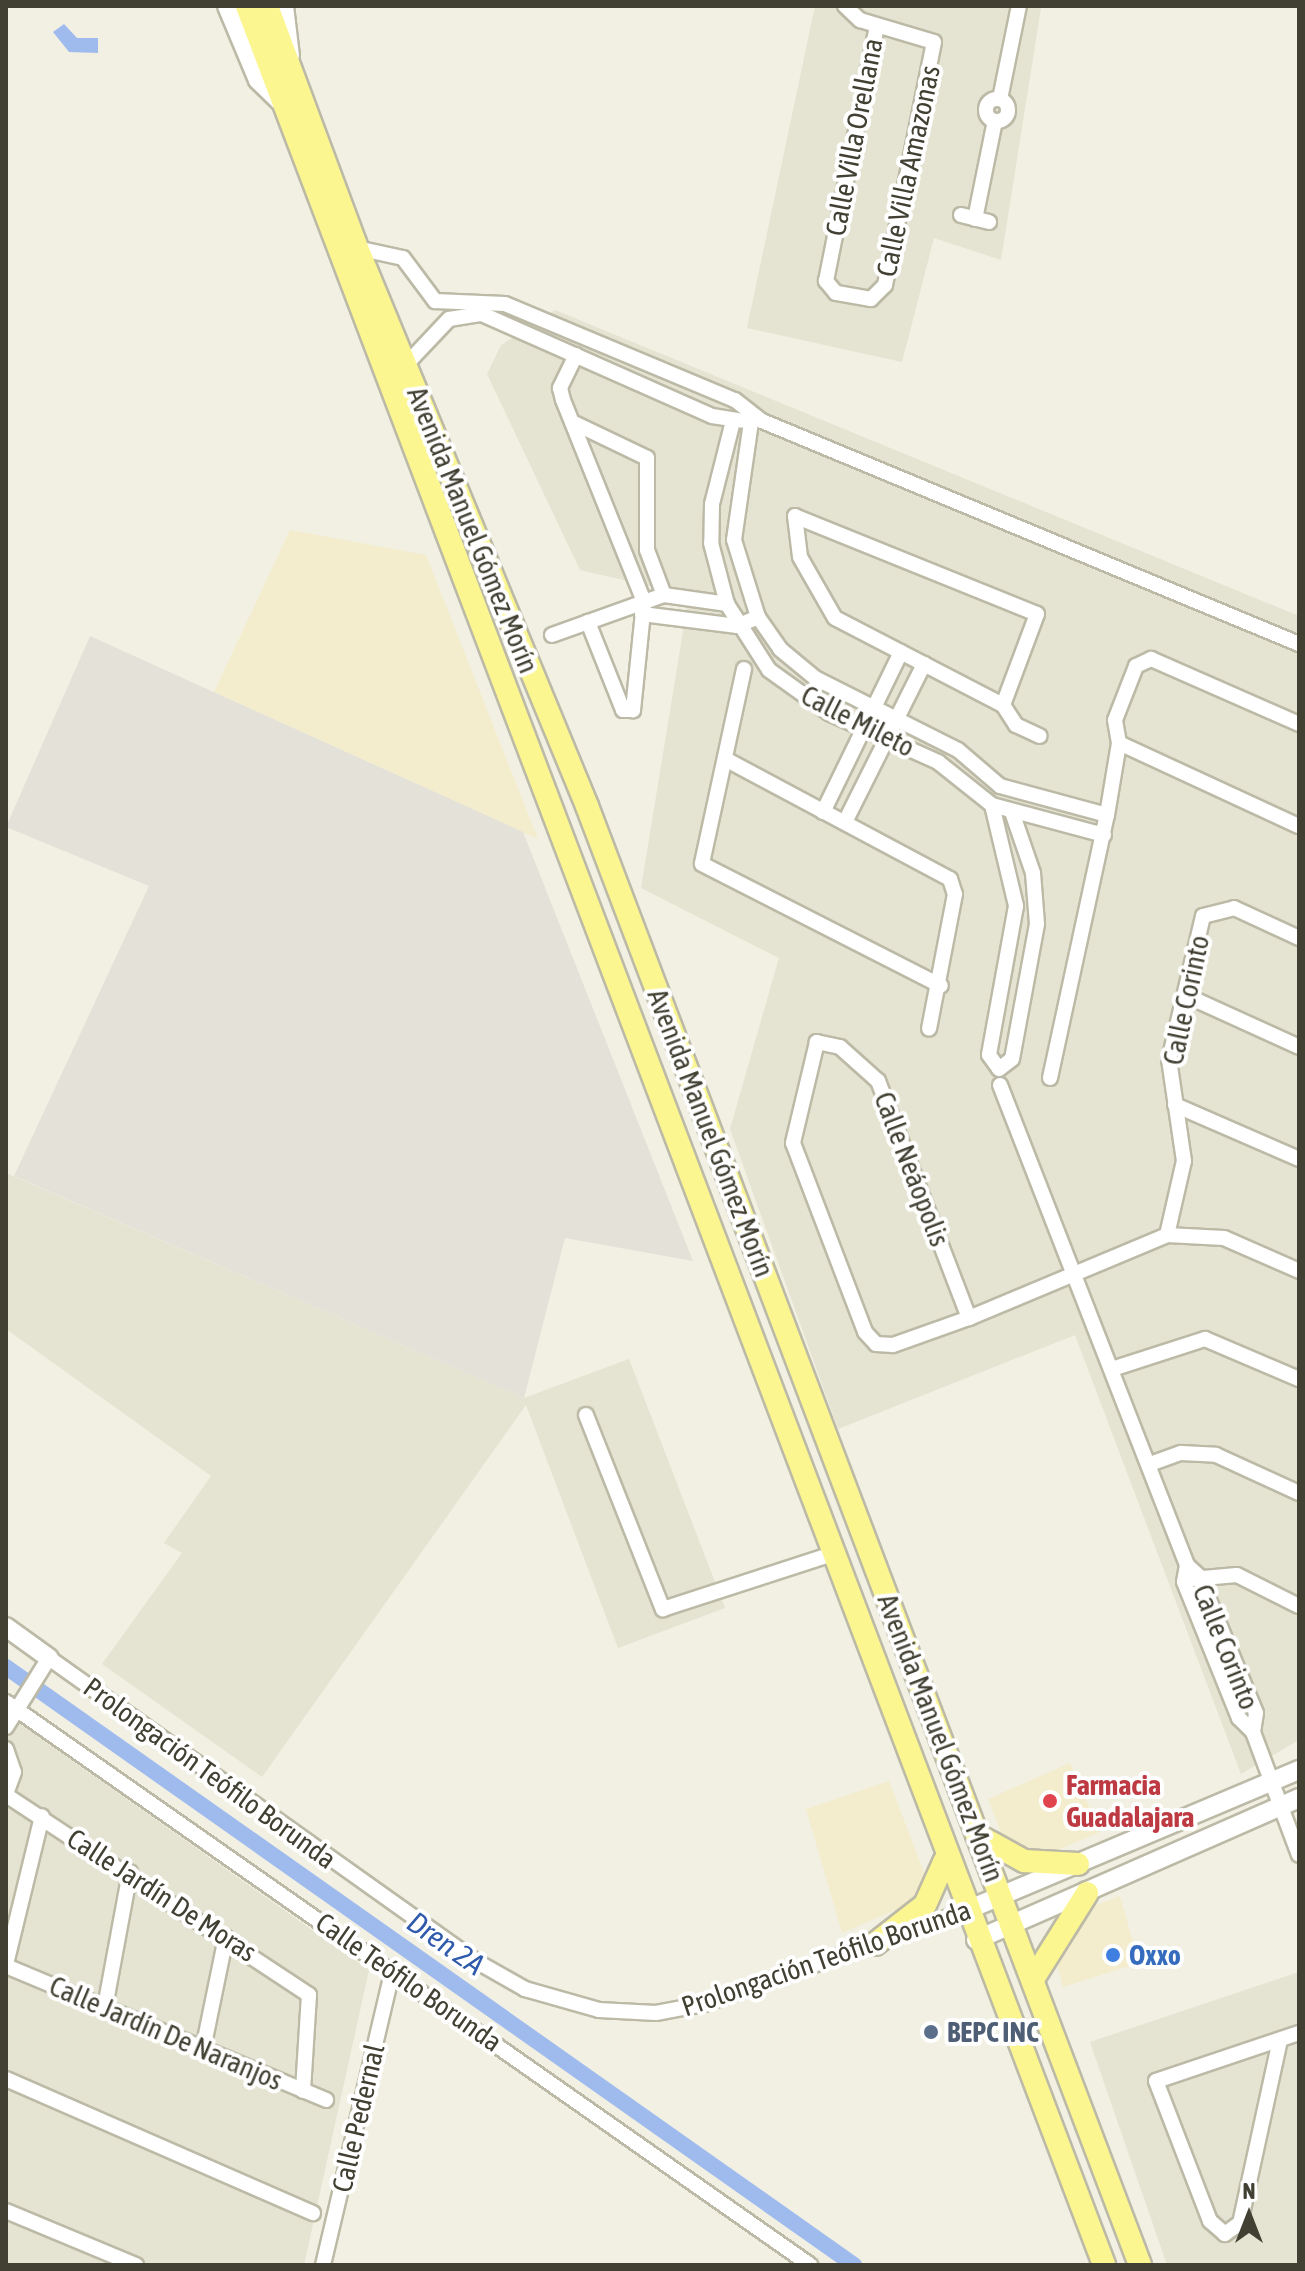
<!DOCTYPE html>
<html>
<head>
<meta charset="utf-8">
<style>
	body { margin:0 }
	#map { position:relative; width:1305px; height:2271px; overflow:hidden; background:#f1f0e3; font-family:"Asap Condensed",sans-serif }
	div>[style] { position:absolute }
	.residential>* { inset:0; background:#e5e3d1 }
	.commercial>* { inset:0; background:#f3eccd }
	.industrial>* { inset:0; background:#e3e1d8 }
	.water>* { inset:0; background:#9fbbee }
	.canal>* { height:16px; margin:-8px; padding:0 8px; transform-origin:8px; border-radius:8px; background:#9fbbee }
	.roads { filter:drop-shadow(2px 0 #bcbaa6) drop-shadow(-2px 0 #bcbaa6) drop-shadow(0 2px #bcbaa6) drop-shadow(0 -2px #bcbaa6) }
	.minor>* { height:14px; margin:-7px; padding:0 7px; transform-origin:7px; border-radius:7px; background:#fff }
	.minor>.ring { margin:-7px; padding:0; box-sizing:content-box; background:none; border:14px solid #fff; border-radius:50% }
	.tertiary>* { height:18px; margin:-9px; padding:0 9px; transform-origin:9px; border-radius:9px; background:#fff }
	.primary>* { height:22px; margin:-11px; padding:0 11px; transform-origin:11px; border-radius:11px; background:#fcf691 }
	.dots>* { width:22px; height:22px; translate:-50% -50%; box-sizing:border-box; border:4px solid #fff; border-radius:50% }
	span { translate:-50% -50%; white-space:nowrap; text-align:center; line-height:1.15; -webkit-text-stroke:8px #fff; paint-order:stroke }
	.street-label { font-size:28px; color:#424033 }
	.health-label { font-size:28px; color:#be3a42; font-weight:700 }
	.left { translate:0 -50%; text-align:left }
	.shop-label { font-size:28px; color:#366cbe; font-weight:700 }
	.service-label { font-size:28px; color:#4e5e75; font-weight:700 }
	.water-label { font-size:30px; color:#305aab; font-style:italic }
	.frame { position:absolute; inset:0; border:8px solid #424033; pointer-events:none }
	.north { position:absolute; left:1209px; top:2175px; width:80px; height:80px; -webkit-text-stroke:6px #fff; paint-order:stroke; rotate:0deg; font-size:22px; font-weight:700; line-height:32px; text-align:center; color:#424033 }
	.north::after { content:''; display:block; margin:auto; width:28px; height:36px; background:#424033; clip-path:polygon(50% 0,100% 100%,50% 72%,0 100%) }
</style>
</head>
<body>
<div id="map">
	<div class="residential">
		<i style="clip-path:polygon(815px 6px,1041px 8px,1001px 260px,934px 238px,902px 362px,747px 328px)"></i>
		<i style="clip-path:polygon(555px 310px,1299px 616px,1299px 1740px,1241px 1774px,1075px 1335px,838px 1429px,730px 1129px,779px 958px,641px 888px,689px 595px,580px 570px,487px 374px,501px 345px)"></i>
		<i style="clip-path:polygon(6px 1173px,524px 1398px,629px 1359px,725px 1608px,618px 1648px,526px 1405px,262px 1777px,102px 1664px,182px 1553px,164px 1543px,211px 1476px,6px 1329px)"></i>
		<i style="clip-path:polygon(6px 1714px,369px 1970px,304px 2265px,6px 2265px)"></i>
		<i style="clip-path:polygon(1299px 1972px,1299px 2265px,1167px 2265px,1090px 2042px)"></i>
	</div>
	<div class="commercial">
		<i style="clip-path:polygon(290px 530px,426px 555px,538px 839px,214px 692px)"></i>
		<i style="clip-path:polygon(1070px 1763px,1100px 1832px,1048px 1854px,1004px 1840px,988px 1799px)"></i>
		<i style="clip-path:polygon(889px 1781px,924px 1872px,923px 1898px,842px 1933px,806px 1809px)"></i>
		<i style="clip-path:polygon(1120px 1896px,1139px 1963px,1063px 1987px,1055px 1957px,1083px 1910px)"></i>
	</div>
	<div class="industrial">
		<i style="clip-path:polygon(90px 636px,523px 832px,693px 1261px,565px 1238px,524px 1398px,14px 1176px,149px 886px,6px 827px)"></i>
	</div>
	<div class="water">
		<i style="clip-path:polygon(64px 24px,77px 38px,98px 38px,98px 53px,69px 52px,53px 32px)"></i>
	</div>
	<div class="canal">
		<i style="left:6px;top:1667px;width:1038px;rotate:35.19deg"></i>
	</div>
	<div class="roads">
		<div class="minor">
			<i style="left:845px;top:6px;width:21px;rotate:43deg"></i>
			<i style="left:860px;top:20px;width:77px;rotate:16.6deg"></i>
			<i style="left:934px;top:42px;width:248px;rotate:101.4deg"></i>
			<i style="left:885px;top:285px;width:20px;rotate:135deg"></i>
			<i style="left:871px;top:299px;width:36px;rotate:-170deg"></i>
			<i style="left:836px;top:293px;width:16px;rotate:-130deg"></i>
			<i style="left:826px;top:281px;width:260px;rotate:-78.7deg"></i>
			<i class="ring" style="left:986px;top:99px;width:8px;height:8px"></i>
			<i style="left:1000px;top:99px;width:95px;rotate:-78.5deg"></i>
			<i style="left:961px;top:215px;width:29px;rotate:14deg"></i>
			<i style="left:975px;top:219px;width:100px;rotate:-78.5deg"></i>
			<i style="left:357px;top:248px;width:47px;rotate:12.3deg"></i>
			<i style="left:403px;top:258px;width:54px;rotate:53.3deg"></i>
			<i style="left:435px;top:301px;width:70px;rotate:2.5deg"></i>
			<i style="left:505px;top:304px;width:249px;rotate:22.7deg"></i>
			<i style="left:735px;top:400px;width:34px;rotate:38deg"></i>
			<i style="left:762px;top:421px;width:581px;rotate:22.55deg"></i>
			<i style="left:576px;top:355px;width:37px;rotate:116deg"></i>
			<i style="left:560px;top:388px;width:12px;rotate:76deg"></i>
			<i style="left:563px;top:400px;width:218px;rotate:68.1deg"></i>
			<i style="left:644px;top:602px;width:109px;rotate:95.8deg"></i>
			<i style="left:633px;top:710px;width:10px;rotate:180deg"></i>
			<i style="left:623px;top:710px;width:95px;rotate:-111.7deg"></i>
			<i style="left:400px;top:371px;width:71px;rotate:-46.7deg"></i>
			<i style="left:449px;top:319px;width:33px;rotate:-9deg"></i>
			<i style="left:482px;top:314px;width:252px;rotate:23.9deg"></i>
			<i style="left:712px;top:416px;width:30px;rotate:9deg"></i>
			<i style="left:733px;top:421px;width:86px;rotate:104.2deg"></i>
			<i style="left:712px;top:504px;width:39px;rotate:91deg"></i>
			<i style="left:711px;top:543px;width:63px;rotate:75.3deg"></i>
			<i style="left:727px;top:604px;width:78px;rotate:57.5deg"></i>
			<i style="left:769px;top:670px;width:74px;rotate:35.6deg"></i>
			<i style="left:829px;top:713px;width:120px;rotate:24.2deg"></i>
			<i style="left:938px;top:762px;width:69px;rotate:38.5deg"></i>
			<i style="left:992px;top:805px;width:116px;rotate:15deg"></i>
			<i style="left:572px;top:422px;width:83px;rotate:25.6deg"></i>
			<i style="left:647px;top:458px;width:92px;rotate:90deg"></i>
			<i style="left:647px;top:550px;width:48px;rotate:69.3deg"></i>
			<i style="left:751px;top:422px;width:119px;rotate:98.2deg"></i>
			<i style="left:734px;top:540px;width:81px;rotate:72.7deg"></i>
			<i style="left:758px;top:617px;width:39px;rotate:55deg"></i>
			<i style="left:780px;top:649px;width:45px;rotate:39.6deg"></i>
			<i style="left:815px;top:678px;width:160px;rotate:26.7deg"></i>
			<i style="left:958px;top:750px;width:55px;rotate:40.6deg"></i>
			<i style="left:1000px;top:786px;width:111px;rotate:15.2deg"></i>
			<i style="left:642px;top:614px;width:96px;rotate:7.2deg"></i>
			<i style="left:737px;top:626px;width:23px;rotate:-23deg"></i>
			<i style="left:552px;top:635px;width:119px;rotate:-19.7deg"></i>
			<i style="left:664px;top:595px;width:64px;rotate:8.1deg"></i>
			<i style="left:744px;top:669px;width:199px;rotate:102.2deg"></i>
			<i style="left:702px;top:864px;width:268px;rotate:27deg"></i>
			<i style="left:1003px;top:705px;width:97px;rotate:-69.5deg"></i>
			<i style="left:1037px;top:614px;width:261px;rotate:-158deg"></i>
			<i style="left:795px;top:516px;width:41px;rotate:83deg"></i>
			<i style="left:800px;top:557px;width:70px;rotate:60.2deg"></i>
			<i style="left:835px;top:618px;width:189px;rotate:27.4deg"></i>
			<i style="left:1003px;top:705px;width:24px;rotate:57deg"></i>
			<i style="left:1016px;top:725px;width:26px;rotate:25deg"></i>
			<i style="left:1119px;top:743px;width:198px;rotate:24.8deg"></i>
			<i style="left:727px;top:760px;width:253px;rotate:28.1deg"></i>
			<i style="left:950px;top:879px;width:16px;rotate:72deg"></i>
			<i style="left:955px;top:894px;width:137px;rotate:100.9deg"></i>
			<i style="left:992px;top:805px;width:104px;rotate:76.6deg"></i>
			<i style="left:1016px;top:906px;width:151px;rotate:100.3deg"></i>
			<i style="left:989px;top:1055px;width:17px;rotate:54deg"></i>
			<i style="left:999px;top:1069px;width:16px;rotate:-38deg"></i>
			<i style="left:1012px;top:1059px;width:137px;rotate:-79.5deg"></i>
			<i style="left:1037px;top:924px;width:51px;rotate:-94.5deg"></i>
			<i style="left:1033px;top:873px;width:65px;rotate:-109deg"></i>
			<i style="left:823px;top:812px;width:178px;rotate:-64deg"></i>
			<i style="left:845px;top:822px;width:177px;rotate:-63.4deg"></i>
			<i style="left:1185px;top:995px;width:125px;rotate:24.5deg"></i>
			<i style="left:1050px;top:1078px;width:269px;rotate:-77.8deg"></i>
			<i style="left:1107px;top:815px;width:73px;rotate:-80.5deg"></i>
			<i style="left:1119px;top:743px;width:23px;rotate:-100deg"></i>
			<i style="left:1115px;top:720px;width:58px;rotate:-68.7deg"></i>
			<i style="left:1136px;top:666px;width:17px;rotate:-25deg"></i>
			<i style="left:1151px;top:659px;width:162px;rotate:23.7deg"></i>
			<i style="left:1000px;top:1085px;width:515px;rotate:68.71deg"></i>
			<i style="left:1187px;top:1565px;width:16px;rotate:43deg"></i>
			<i style="left:1199px;top:1576px;width:148px;rotate:67.4deg"></i>
			<i style="left:1256px;top:1713px;width:19px;rotate:99deg"></i>
			<i style="left:1253px;top:1732px;width:131px;rotate:69.5deg"></i>
			<i style="left:1175px;top:1105px;width:135px;rotate:23.5deg"></i>
			<i style="left:1167px;top:1235px;width:76px;rotate:-77.1deg"></i>
			<i style="left:1184px;top:1161px;width:102px;rotate:-98.4deg"></i>
			<i style="left:1169px;top:1060px;width:148px;rotate:-76.7deg"></i>
			<i style="left:1203px;top:916px;width:32px;rotate:-14deg"></i>
			<i style="left:1234px;top:908px;width:72px;rotate:24.8deg"></i>
			<i style="left:969px;top:1318px;width:254px;rotate:-111deg"></i>
			<i style="left:878px;top:1081px;width:51px;rotate:-138.2deg"></i>
			<i style="left:840px;top:1047px;width:24px;rotate:-168deg"></i>
			<i style="left:817px;top:1042px;width:104px;rotate:103.4deg"></i>
			<i style="left:793px;top:1143px;width:202px;rotate:69.1deg"></i>
			<i style="left:865px;top:1332px;width:16px;rotate:47deg"></i>
			<i style="left:876px;top:1344px;width:17px;rotate:3deg"></i>
			<i style="left:893px;top:1345px;width:81px;rotate:-19.6deg"></i>
			<i style="left:969px;top:1318px;width:215px;rotate:-22.7deg"></i>
			<i style="left:1167px;top:1235px;width:57px;rotate:3deg"></i>
			<i style="left:1224px;top:1238px;width:82px;rotate:23.7deg"></i>
			<i style="left:1112px;top:1369px;width:98px;rotate:-17.9deg"></i>
			<i style="left:1205px;top:1339px;width:102px;rotate:23.1deg"></i>
			<i style="left:586px;top:1415px;width:209px;rotate:68.4deg"></i>
			<i style="left:663px;top:1609px;width:175px;rotate:-18deg"></i>
			<i style="left:1150px;top:1464px;width:33px;rotate:-20deg"></i>
			<i style="left:1181px;top:1453px;width:35px;rotate:3deg"></i>
			<i style="left:1216px;top:1455px;width:91px;rotate:24.6deg"></i>
			<i style="left:1187px;top:1565px;width:17px;rotate:100deg"></i>
			<i style="left:1184px;top:1582px;width:147px;rotate:68deg"></i>
			<i style="left:1239px;top:1718px;width:20px;rotate:45deg"></i>
			<i style="left:1192px;top:1579px;width:45px;rotate:-5.1deg"></i>
			<i style="left:1237px;top:1575px;width:69px;rotate:26.6deg"></i>
			<i style="left:6px;top:1702px;width:982px;rotate:35deg"></i>
			<i style="left:6px;top:1727px;width:81px;rotate:-58.1deg"></i>
			<i style="left:49px;top:1658px;width:521px;rotate:35.4deg"></i>
			<i style="left:474px;top:1960px;width:59px;rotate:29.6deg"></i>
			<i style="left:525px;top:1989px;width:77px;rotate:15.8deg"></i>
			<i style="left:599px;top:2010px;width:57px;rotate:3deg"></i>
			<i style="left:656px;top:2013px;width:49px;rotate:-10.6deg"></i>
			<i style="left:704px;top:2004px;width:277px;rotate:-19.6deg"></i>
			<i style="left:6px;top:1749px;width:24px;rotate:71deg"></i>
			<i style="left:14px;top:1772px;width:23px;rotate:110deg"></i>
			<i style="left:6px;top:1795px;width:363px;rotate:33.4deg"></i>
			<i style="left:309px;top:1995px;width:96px;rotate:93.6deg"></i>
			<i style="left:6px;top:1964px;width:152px;rotate:-76.3deg"></i>
			<i style="left:6px;top:1966px;width:347px;rotate:22.7deg"></i>
			<i style="left:105px;top:2007px;width:137px;rotate:-79.5deg"></i>
			<i style="left:1280px;top:2040px;width:187px;rotate:102.3deg"></i>
			<i style="left:1240px;top:2223px;width:19px;rotate:144deg"></i>
			<i style="left:1225px;top:2234px;width:20px;rotate:-139deg"></i>
			<i style="left:1210px;top:2221px;width:150px;rotate:-111.1deg"></i>
			<i style="left:1156px;top:2081px;width:151px;rotate:-18.6deg"></i>
			<i style="left:203px;top:2049px;width:114px;rotate:-78.4deg"></i>
			<i style="left:6px;top:2079px;width:335px;rotate:23.6deg"></i>
			<i style="left:6px;top:2211px;width:141px;rotate:22.6deg"></i>
			<i style="left:323px;top:2265px;width:303px;rotate:-76.7deg"></i>
		</div>
		<div class="tertiary">
			<i style="left:227px;top:6px;width:80px;rotate:67.3deg"></i>
			<i style="left:258px;top:80px;width:33px;rotate:44deg"></i>
			<i style="left:284px;top:6px;width:50px;rotate:83.2deg"></i>
			<i style="left:6px;top:1627px;width:53px;rotate:35.8deg"></i>
			<i style="left:965px;top:1911px;width:363px;rotate:-22.9deg"></i>
			<i style="left:976px;top:1940px;width:353px;rotate:-23.7deg"></i>
		</div>
		<div class="primary">
			<i style="left:247px;top:6px;width:2416px;rotate:69.22deg"></i>
			<i style="left:267px;top:6px;width:253px;rotate:69.6deg"></i>
			<i style="left:355px;top:243px;width:609px;rotate:67.6deg"></i>
			<i style="left:587px;top:806px;width:1560px;rotate:69.24deg"></i>
			<i style="left:977px;top:1835px;width:54px;rotate:29deg"></i>
			<i style="left:1024px;top:1861px;width:54px;rotate:3.2deg"></i>
			<i style="left:875px;top:1944px;width:63px;rotate:-38deg"></i>
			<i style="left:925px;top:1905px;width:49px;rotate:-66deg"></i>
			<i style="left:1035px;top:1976px;width:98px;rotate:-57.9deg"></i>
		</div>
	</div>
	<div class="dots">
		<i style="left:1050px;top:1801px;background:#e0444e"></i>
		<i style="left:1113px;top:1955px;background:#3f7fe0"></i>
		<i style="left:931px;top:2032px;background:#5c6f8a"></i>
	</div>
	<div class="street-label">
		<span style="left:854px;top:137px;rotate:-79deg">Calle Villa Orellana</span>
		<span style="left:908px;top:171px;rotate:-78deg">Calle Villa Amazonas</span>
		<span style="left:473px;top:530px;rotate:68deg">Avenida Manuel Gómez Morín</span>
		<span style="left:858px;top:721px;rotate:27deg">Calle Mileto</span>
		<span style="left:1186px;top:1000px;rotate:-78deg">Calle Corinto</span>
		<span style="left:711px;top:1133px;rotate:69deg">Avenida Manuel Gómez Morín</span>
		<span style="left:912px;top:1169px;rotate:69deg">Calle Neáopolis</span>
		<span style="left:1226px;top:1647px;rotate:68deg">Calle Corinto</span>
		<span style="left:941px;top:1738px;rotate:69deg">Avenida Manuel Gómez Morín</span>
		<span style="left:210px;top:1773px;rotate:36deg">Prolongación Teófilo Borunda</span>
		<span style="left:162px;top:1895px;rotate:33deg">Calle Jardín De Moras</span>
		<span style="left:826px;top:1958px;rotate:-19deg">Prolongación Teófilo Borunda</span>
		<span style="left:409px;top:1982px;rotate:35deg">Calle Teófilo Borunda</span>
		<span style="left:166px;top:2033px;rotate:23deg">Calle Jardín De Naranjos</span>
		<span style="left:358px;top:2118px;rotate:-77deg">Calle Pedernal</span>
	</div>
	<div class="health-label">
		<span class="left" style="left:1066px;top:1801px">Farmacia<br>Guadalajara</span>
	</div>
	<div class="shop-label">
		<span class="left" style="left:1129px;top:1955px">Oxxo</span>
	</div>
	<div class="service-label">
		<span class="left" style="left:947px;top:2032px">BEPC INC</span>
	</div>
	<div class="water-label">
		<span style="left:446px;top:1943px;rotate:35deg">Dren 2A</span>
	</div>
	<div class="frame"></div>
	<div class="north">N</div>
</div>
</body>
</html>
